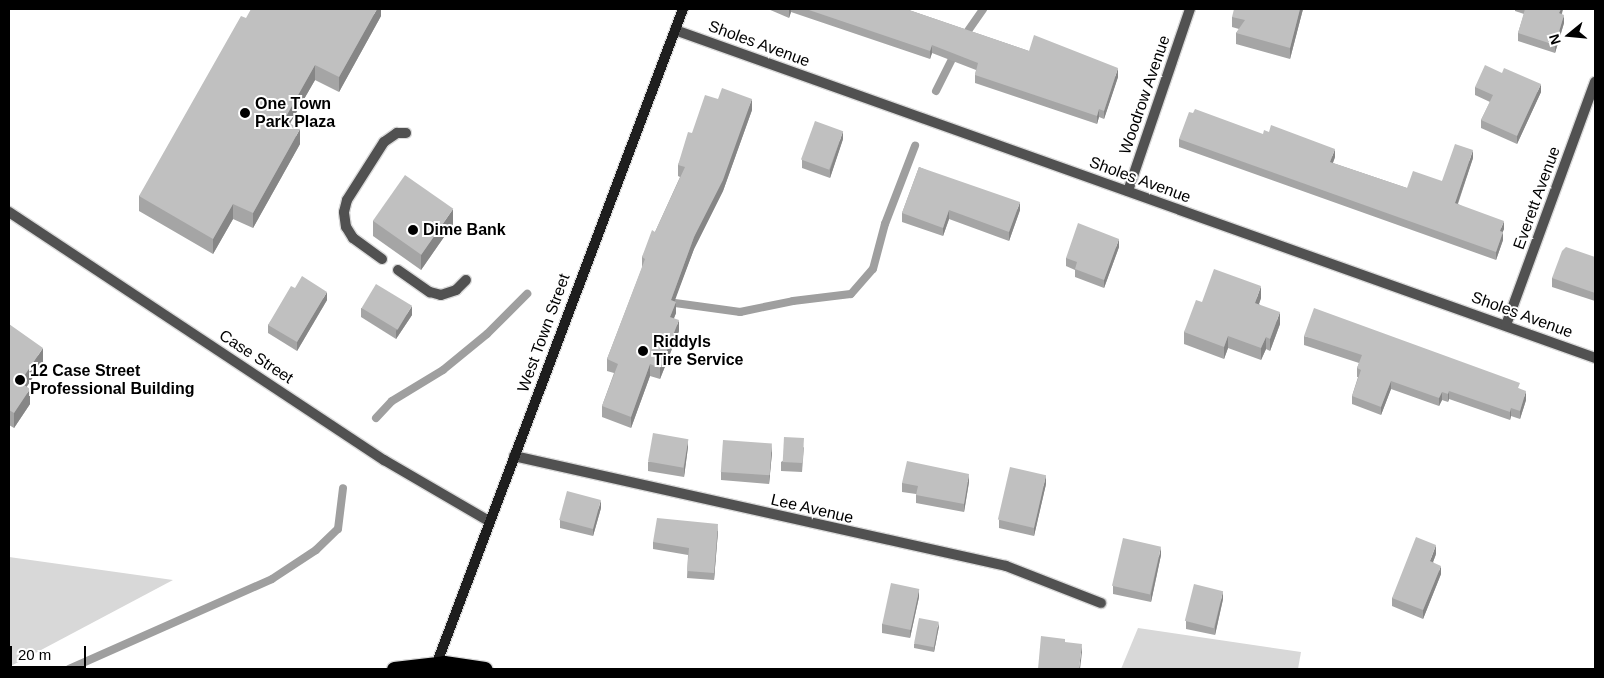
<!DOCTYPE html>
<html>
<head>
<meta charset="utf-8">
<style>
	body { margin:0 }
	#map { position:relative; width:1604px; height:678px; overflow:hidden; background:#fff; font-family:Helvetica,sans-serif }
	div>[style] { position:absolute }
	.green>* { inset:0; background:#d8d8d8 }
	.stream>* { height:8px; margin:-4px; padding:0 4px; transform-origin:4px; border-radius:4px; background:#9f9f9f }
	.roads { filter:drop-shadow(1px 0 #dbdbdb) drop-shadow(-1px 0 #dbdbdb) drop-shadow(0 1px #dbdbdb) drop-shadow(0 -1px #dbdbdb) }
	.lane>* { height:10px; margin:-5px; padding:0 5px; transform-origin:5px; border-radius:5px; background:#515151 }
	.street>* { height:10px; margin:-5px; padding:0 5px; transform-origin:5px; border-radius:5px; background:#515151 }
	.secondary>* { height:10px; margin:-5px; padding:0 5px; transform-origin:5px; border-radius:5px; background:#1e1e1e }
	.highway>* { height:15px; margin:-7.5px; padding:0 7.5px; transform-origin:7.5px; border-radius:7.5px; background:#000 }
	.wall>* { inset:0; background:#a5a5a5 }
	.shaded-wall>* { inset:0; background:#868686 }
	.building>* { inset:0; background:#c0c0c0; transform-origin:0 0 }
	.dots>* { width:14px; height:14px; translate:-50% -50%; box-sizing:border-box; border:2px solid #fff; border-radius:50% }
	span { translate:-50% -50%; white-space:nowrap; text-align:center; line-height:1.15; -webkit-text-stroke:4px #fff; paint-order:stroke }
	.street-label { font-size:16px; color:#000 }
	.poi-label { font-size:16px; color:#000; font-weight:700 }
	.left { translate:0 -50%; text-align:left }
	.frame { position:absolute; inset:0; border:10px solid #000; pointer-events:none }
	.north { position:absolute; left:1544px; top:10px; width:50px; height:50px; -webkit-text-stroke:4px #fff; paint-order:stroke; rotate:253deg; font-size:14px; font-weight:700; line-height:20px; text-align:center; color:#000 }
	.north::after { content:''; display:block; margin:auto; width:18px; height:22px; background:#000; clip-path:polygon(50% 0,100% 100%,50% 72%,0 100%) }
	.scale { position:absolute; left:10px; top:646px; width:76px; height:22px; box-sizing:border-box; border:2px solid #000; border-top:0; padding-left:6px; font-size:15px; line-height:18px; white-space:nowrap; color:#000; -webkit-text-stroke:4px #fff; paint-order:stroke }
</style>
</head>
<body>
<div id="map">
	<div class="green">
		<i style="clip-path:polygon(9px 557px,173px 580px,9px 667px)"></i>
		<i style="clip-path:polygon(1138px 628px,1301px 652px,1298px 669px,1121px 669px)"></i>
	</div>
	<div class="stream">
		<i style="left:963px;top:38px;width:35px;rotate:-55deg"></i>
		<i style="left:936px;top:91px;width:42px;rotate:-63.4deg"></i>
		<i style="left:675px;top:303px;width:66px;rotate:7.9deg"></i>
		<i style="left:740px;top:312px;width:54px;rotate:-11.7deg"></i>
		<i style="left:793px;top:301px;width:58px;rotate:-6.9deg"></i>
		<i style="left:851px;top:294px;width:33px;rotate:-49deg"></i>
		<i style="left:873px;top:269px;width:47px;rotate:-75.1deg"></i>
		<i style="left:885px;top:224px;width:84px;rotate:-69deg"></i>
		<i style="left:376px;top:418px;width:23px;rotate:-47deg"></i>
		<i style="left:392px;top:401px;width:60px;rotate:-31.3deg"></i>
		<i style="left:443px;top:370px;width:57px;rotate:-39.3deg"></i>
		<i style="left:487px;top:334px;width:57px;rotate:-45deg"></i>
		<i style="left:69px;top:669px;width:222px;rotate:-23.9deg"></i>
		<i style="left:272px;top:579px;width:53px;rotate:-33.4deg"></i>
		<i style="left:316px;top:550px;width:30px;rotate:-44deg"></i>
		<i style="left:338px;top:529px;width:41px;rotate:-83deg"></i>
	</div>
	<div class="roads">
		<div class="lane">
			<i style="left:382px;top:259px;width:36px;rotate:-144deg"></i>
			<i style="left:353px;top:238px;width:13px;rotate:-122deg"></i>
			<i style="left:346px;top:227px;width:15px;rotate:-98deg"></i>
			<i style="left:344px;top:212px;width:12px;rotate:-76deg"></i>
			<i style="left:347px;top:200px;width:69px;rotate:-57.5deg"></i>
			<i style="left:384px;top:142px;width:16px;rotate:-35deg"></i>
			<i style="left:397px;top:133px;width:9px"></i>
			<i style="left:398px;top:270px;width:39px;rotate:35deg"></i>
			<i style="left:430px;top:292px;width:11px;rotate:15deg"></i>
			<i style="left:441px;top:295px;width:16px;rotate:-18deg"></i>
			<i style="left:456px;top:290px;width:14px;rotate:-45deg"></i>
		</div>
		<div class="street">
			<i style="left:675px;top:30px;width:977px;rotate:19.62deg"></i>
			<i style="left:1128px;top:191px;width:192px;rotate:-71.2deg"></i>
			<i style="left:9px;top:212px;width:450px;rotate:33.5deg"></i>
			<i style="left:384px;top:460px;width:121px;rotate:30.2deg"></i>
			<i style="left:1506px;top:325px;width:259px;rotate:-69.9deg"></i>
			<i style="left:514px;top:456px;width:504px;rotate:12.6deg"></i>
			<i style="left:1006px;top:566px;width:102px;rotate:21.3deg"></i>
		</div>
		<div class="secondary">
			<i style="left:435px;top:668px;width:704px;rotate:-69.38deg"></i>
		</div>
		<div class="highway">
			<i style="left:394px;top:669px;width:50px;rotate:-6.8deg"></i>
			<i style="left:444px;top:663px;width:41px;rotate:8.3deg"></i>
		</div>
	</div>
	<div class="wall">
		<i style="clip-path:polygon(381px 9px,381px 16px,339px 92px,315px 80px,290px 123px,300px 144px,253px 228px,233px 219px,213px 254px,139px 211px,139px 196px)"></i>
		<i style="clip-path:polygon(768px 9px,906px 9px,1029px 51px,1118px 77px,1104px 119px,1099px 117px,1097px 124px,975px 83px,975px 75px,976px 70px,932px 53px,930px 59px,791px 12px,789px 18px)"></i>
		<i style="clip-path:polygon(1303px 9px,1290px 59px,1236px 44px,1236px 33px,1239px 29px,1232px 27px,1232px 17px)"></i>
		<i style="clip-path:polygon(1515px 9px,1563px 9px,1562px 14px,1564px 23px,1555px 53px,1518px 41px,1518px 33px,1524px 14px,1515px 11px)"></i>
		<i style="clip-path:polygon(1475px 87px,1541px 92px,1517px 144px,1481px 128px,1481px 120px,1490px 102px,1475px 95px)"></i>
		<i style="clip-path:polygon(752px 110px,723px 191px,694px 249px,674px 301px,676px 313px,674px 318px,679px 331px,660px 379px,650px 376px,631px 428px,602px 417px,602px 406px,614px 373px,607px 371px,607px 359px,642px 268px,642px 257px,655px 232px,680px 177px,678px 176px,678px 165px,692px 133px)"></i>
		<i style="clip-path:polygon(1263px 134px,1335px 157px,1333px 163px,1407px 188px,1442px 181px,1473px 158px,1458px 204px,1504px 229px,1502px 232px,1503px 240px,1496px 260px,1179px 147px,1179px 139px)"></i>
		<i style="clip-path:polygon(843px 139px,830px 178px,802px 168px,802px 160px)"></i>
		<i style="clip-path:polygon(919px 167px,1020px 210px,1009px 241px,949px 219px,943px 236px,902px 222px,902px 213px)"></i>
		<i style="clip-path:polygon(373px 221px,453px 224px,421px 270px,373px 236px)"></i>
		<i style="clip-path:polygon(1119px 247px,1104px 288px,1075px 277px,1075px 270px,1066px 266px,1066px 258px)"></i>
		<i style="clip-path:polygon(1595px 257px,1595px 301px,1552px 287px,1552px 278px)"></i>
		<i style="clip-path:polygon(295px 288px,327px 300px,297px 351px,268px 333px,268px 325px)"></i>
		<i style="clip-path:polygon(1261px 298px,1259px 304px,1280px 324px,1270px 351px,1266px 349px,1261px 360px,1228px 348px,1224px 359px,1184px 344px,1184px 332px,1202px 302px)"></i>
		<i style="clip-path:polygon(361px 308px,412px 315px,396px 339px,361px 317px)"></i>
		<i style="clip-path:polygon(9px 324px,43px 362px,26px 387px,30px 404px,14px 428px,9px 425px)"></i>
		<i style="clip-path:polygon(1304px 336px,1520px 389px,1526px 400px,1520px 419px,1511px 416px,1510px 420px,1449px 399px,1448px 402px,1442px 400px,1439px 406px,1391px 389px,1381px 415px,1352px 404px,1352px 396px,1358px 377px,1357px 377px,1357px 368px,1359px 363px,1304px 345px)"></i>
		<i style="clip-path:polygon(688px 447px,684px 477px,648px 471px,648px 462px)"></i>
		<i style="clip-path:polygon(804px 447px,802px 472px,781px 471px,781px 462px)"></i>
		<i style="clip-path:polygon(772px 452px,769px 484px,721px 480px,721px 472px)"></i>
		<i style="clip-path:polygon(969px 482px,964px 512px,916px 503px,916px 494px,902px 492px,902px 483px)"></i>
		<i style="clip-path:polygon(1046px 484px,1034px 536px,999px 528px,999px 520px)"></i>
		<i style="clip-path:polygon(601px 508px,593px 536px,560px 528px,560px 520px)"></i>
		<i style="clip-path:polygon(718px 531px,714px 580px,687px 578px,688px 555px,653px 549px,653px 542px)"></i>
		<i style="clip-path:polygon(1436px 554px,1433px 562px,1441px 574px,1423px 619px,1392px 606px,1392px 598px)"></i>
		<i style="clip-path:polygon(1161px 555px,1151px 602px,1113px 594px,1113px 586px)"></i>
		<i style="clip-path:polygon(919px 597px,910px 638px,882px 633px,882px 624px)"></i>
		<i style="clip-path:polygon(1223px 599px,1215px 635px,1186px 629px,1186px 621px)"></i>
		<i style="clip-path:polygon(939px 626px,934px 652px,914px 648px,914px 644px)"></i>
	</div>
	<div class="shaded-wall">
		<i style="clip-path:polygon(377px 9px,381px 9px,381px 16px,339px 92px,339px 77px)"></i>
		<i style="clip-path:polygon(789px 9px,791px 9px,791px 12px,789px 18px)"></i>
		<i style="clip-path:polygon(1300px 9px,1303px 9px,1290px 59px,1290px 48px)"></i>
		<i style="clip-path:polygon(1561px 9px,1563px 9px,1559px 21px,1559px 13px)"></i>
		<i style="clip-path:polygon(1564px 15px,1564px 23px,1555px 53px,1555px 45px)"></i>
		<i style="clip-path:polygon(932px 45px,932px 53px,930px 59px,930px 51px)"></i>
		<i style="clip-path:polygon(315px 65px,315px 80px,284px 134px,284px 120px)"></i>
		<i style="clip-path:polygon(1118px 68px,1118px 77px,1104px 119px,1104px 111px)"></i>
		<i style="clip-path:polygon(1541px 84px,1541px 92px,1517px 144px,1517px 136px)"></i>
		<i style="clip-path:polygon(752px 99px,752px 110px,723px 191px,694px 249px,671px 311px,671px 300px,694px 237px)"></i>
		<i style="clip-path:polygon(1099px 109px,1099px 117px,1097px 124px,1097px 116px)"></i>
		<i style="clip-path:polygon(300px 129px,300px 144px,253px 228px,253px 213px)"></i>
		<i style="clip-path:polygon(843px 131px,843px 139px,830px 178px,830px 170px)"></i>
		<i style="clip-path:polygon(1335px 149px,1335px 157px,1330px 170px,1330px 162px)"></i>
		<i style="clip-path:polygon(1473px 150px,1473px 158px,1455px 211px,1455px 203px)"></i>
		<i style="clip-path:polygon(1020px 202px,1020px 210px,1009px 241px,1009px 232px)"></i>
		<i style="clip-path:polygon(233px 204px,233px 219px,213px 254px,213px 239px)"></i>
		<i style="clip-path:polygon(453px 209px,453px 224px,421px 270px,421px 255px)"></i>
		<i style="clip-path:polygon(949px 210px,949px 219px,943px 236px,943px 228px)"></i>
		<i style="clip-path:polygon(1504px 221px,1504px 229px,1500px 239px,1500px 231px)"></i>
		<i style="clip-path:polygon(1503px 232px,1503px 240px,1496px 260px,1496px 252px)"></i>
		<i style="clip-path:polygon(1119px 239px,1119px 247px,1104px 288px,1104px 280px)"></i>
		<i style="clip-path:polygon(1261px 286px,1261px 298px,1255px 315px,1255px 303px)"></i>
		<i style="clip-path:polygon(327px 292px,327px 300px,297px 351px,297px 342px)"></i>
		<i style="clip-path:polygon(676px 302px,676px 313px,670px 328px,670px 317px)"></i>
		<i style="clip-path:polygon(412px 306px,412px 315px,396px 339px,396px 331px)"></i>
		<i style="clip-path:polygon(1280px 312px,1280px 324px,1270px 351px,1270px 339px)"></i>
		<i style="clip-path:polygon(679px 320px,679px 331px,660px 379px,660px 368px)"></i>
		<i style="clip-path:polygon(1228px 336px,1228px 348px,1224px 359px,1224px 347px)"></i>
		<i style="clip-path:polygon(1266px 337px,1266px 349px,1261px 360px,1261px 348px)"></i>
		<i style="clip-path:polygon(43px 348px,43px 362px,20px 397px,20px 382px)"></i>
		<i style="clip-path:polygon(650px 364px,650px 376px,631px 428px,631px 417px)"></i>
		<i style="clip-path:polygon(1391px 381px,1391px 389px,1381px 415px,1381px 407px)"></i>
		<i style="clip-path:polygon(30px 389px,30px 404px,14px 428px,14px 413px)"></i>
		<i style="clip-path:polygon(1449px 391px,1449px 399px,1448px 402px,1448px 394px)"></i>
		<i style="clip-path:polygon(1526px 391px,1526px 400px,1520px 419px,1520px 411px)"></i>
		<i style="clip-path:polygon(1442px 392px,1442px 400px,1439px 406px,1439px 398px)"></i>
		<i style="clip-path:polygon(1511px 408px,1511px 416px,1510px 420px,1510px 412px)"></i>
		<i style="clip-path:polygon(688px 439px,688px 447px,684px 477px,684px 468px)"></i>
		<i style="clip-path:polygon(772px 443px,772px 452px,769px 484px,769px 475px)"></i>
		<i style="clip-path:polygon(969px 474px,969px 482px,964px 512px,964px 504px)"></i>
		<i style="clip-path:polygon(1046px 475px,1046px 484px,1034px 536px,1034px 528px)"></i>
		<i style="clip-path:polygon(601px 500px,601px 508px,593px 536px,593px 528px)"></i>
		<i style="clip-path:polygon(718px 524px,718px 531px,714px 580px,714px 573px)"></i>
		<i style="clip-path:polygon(1436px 545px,1436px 554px,1430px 570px,1430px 561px)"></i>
		<i style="clip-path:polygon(1161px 547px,1161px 555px,1151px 602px,1151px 594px)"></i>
		<i style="clip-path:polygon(1441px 566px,1441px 574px,1423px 619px,1423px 610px)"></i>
		<i style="clip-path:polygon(919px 589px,919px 597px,910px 638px,910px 630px)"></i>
		<i style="clip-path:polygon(1223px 591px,1223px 599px,1215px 635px,1215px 627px)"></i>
		<i style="clip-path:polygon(939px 622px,939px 626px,934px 652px,934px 648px)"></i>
		<i style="clip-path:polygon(1082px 644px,1082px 652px,1080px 669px,1079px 669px)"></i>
	</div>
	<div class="building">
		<i style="clip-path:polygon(251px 9px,377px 9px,339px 77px,315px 65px,284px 120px,300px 129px,253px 213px,233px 204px,213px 239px,139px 196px,241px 16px,246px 18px)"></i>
		<i style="clip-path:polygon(806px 9px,906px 9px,1029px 51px,1034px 35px,1118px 68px,1104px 111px,1099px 109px,1097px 116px,975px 75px,978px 63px,932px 45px,930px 51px)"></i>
		<i style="clip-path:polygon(1234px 9px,1300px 9px,1290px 48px,1236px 33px,1245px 20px,1232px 17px)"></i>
		<i style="clip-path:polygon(1525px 9px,1561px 9px,1559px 13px,1564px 15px,1555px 45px,1518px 33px)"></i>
		<i style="clip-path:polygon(1485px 65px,1502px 73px,1504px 68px,1541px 84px,1517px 136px,1481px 120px,1493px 95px,1475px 87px)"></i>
		<i style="clip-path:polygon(722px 88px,752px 99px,723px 180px,694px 237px,671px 300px,676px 302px,670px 317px,679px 320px,660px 368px,650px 364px,631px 417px,602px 406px,618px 364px,607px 359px,645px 259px,642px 257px,652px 230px,655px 232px,685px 167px,678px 165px,688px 132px,692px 133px,705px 95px,718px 99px)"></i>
		<i style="clip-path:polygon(1195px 109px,1263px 134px,1264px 130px,1269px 132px,1271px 125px,1335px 149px,1330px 162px,1407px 188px,1413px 171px,1442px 181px,1455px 144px,1473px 150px,1455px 203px,1504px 221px,1500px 231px,1503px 232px,1496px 252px,1179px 139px,1189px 112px,1193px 113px)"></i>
		<i style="left:815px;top:121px;width:30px;height:41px;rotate:20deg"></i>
		<i style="clip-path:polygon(919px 167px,1020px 202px,1009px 232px,949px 210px,943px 228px,902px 213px)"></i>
		<i style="left:405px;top:175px;width:59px;height:56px;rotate:35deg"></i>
		<i style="clip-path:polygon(1078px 223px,1119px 239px,1104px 280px,1075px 269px,1077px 262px,1066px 258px)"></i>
		<i style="clip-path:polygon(1566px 247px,1595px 257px,1595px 293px,1552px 278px,1562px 251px)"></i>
		<i style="clip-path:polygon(1214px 269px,1261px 286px,1255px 303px,1280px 312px,1270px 339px,1266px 337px,1261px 348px,1228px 336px,1224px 347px,1184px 332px,1196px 300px,1202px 302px)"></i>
		<i style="clip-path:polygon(302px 276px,327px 292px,297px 342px,268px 325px,291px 286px,295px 288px)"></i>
		<i style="left:376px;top:284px;width:42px;height:28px;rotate:31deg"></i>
		<i style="clip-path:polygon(1314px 308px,1520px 383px,1518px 388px,1526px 391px,1520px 411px,1511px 408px,1510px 412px,1449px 391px,1448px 394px,1442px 392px,1439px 398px,1391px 381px,1381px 407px,1352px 396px,1361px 370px,1357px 368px,1362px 355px,1304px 336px)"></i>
		<i style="clip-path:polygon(9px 324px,43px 348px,20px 382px,30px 389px,14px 413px,9px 410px)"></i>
		<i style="left:653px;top:433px;width:36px;height:29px;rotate:10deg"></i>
		<i style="left:784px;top:437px;width:20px;height:25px;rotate:3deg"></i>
		<i style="left:723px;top:440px;width:49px;height:32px;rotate:4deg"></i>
		<i style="clip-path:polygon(907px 461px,969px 474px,964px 504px,916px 495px,918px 486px,902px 483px)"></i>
		<i style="left:1010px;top:467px;width:37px;height:54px;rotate:13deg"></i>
		<i style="left:567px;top:491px;width:35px;height:30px;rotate:15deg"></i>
		<i style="clip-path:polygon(657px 518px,718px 524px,714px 573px,687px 571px,689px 548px,653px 542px)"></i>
		<i style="clip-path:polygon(1416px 537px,1436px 545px,1430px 561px,1441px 566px,1423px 610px,1392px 598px)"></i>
		<i style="left:1123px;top:538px;width:39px;height:49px;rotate:13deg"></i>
		<i style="left:891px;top:583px;width:29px;height:42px;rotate:12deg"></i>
		<i style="left:1194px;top:584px;width:30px;height:38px;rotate:14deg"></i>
		<i style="left:919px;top:618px;width:20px;height:26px;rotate:11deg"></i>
		<i style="clip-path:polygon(1041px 636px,1065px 639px,1065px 642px,1082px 644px,1079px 669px,1038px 669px)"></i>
	</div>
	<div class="dots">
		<i style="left:245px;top:113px;background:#000"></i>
		<i style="left:413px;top:230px;background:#000"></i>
		<i style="left:643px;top:351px;background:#000"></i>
		<i style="left:20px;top:380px;background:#000"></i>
	</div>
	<div class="street-label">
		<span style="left:759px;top:44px;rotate:20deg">Sholes Avenue</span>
		<span style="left:1145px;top:95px;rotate:-71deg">Woodrow Avenue</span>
		<span style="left:1140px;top:180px;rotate:20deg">Sholes Avenue</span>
		<span style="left:1537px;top:198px;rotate:-70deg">Everett Avenue</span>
		<span style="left:1522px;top:315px;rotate:20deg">Sholes Avenue</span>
		<span style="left:544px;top:333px;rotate:-70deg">West Town Street</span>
		<span style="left:256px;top:357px;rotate:33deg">Case Street</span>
		<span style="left:812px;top:509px;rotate:13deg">Lee Avenue</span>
	</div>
	<div class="poi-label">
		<span class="left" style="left:255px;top:113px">One Town<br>Park Plaza</span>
		<span class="left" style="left:423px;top:230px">Dime Bank</span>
		<span class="left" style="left:653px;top:351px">Riddyls<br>Tire Service</span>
		<span class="left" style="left:30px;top:380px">12 Case Street<br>Professional Building</span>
	</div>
	<div class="frame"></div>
	<div class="north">N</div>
	<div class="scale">20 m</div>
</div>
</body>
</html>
